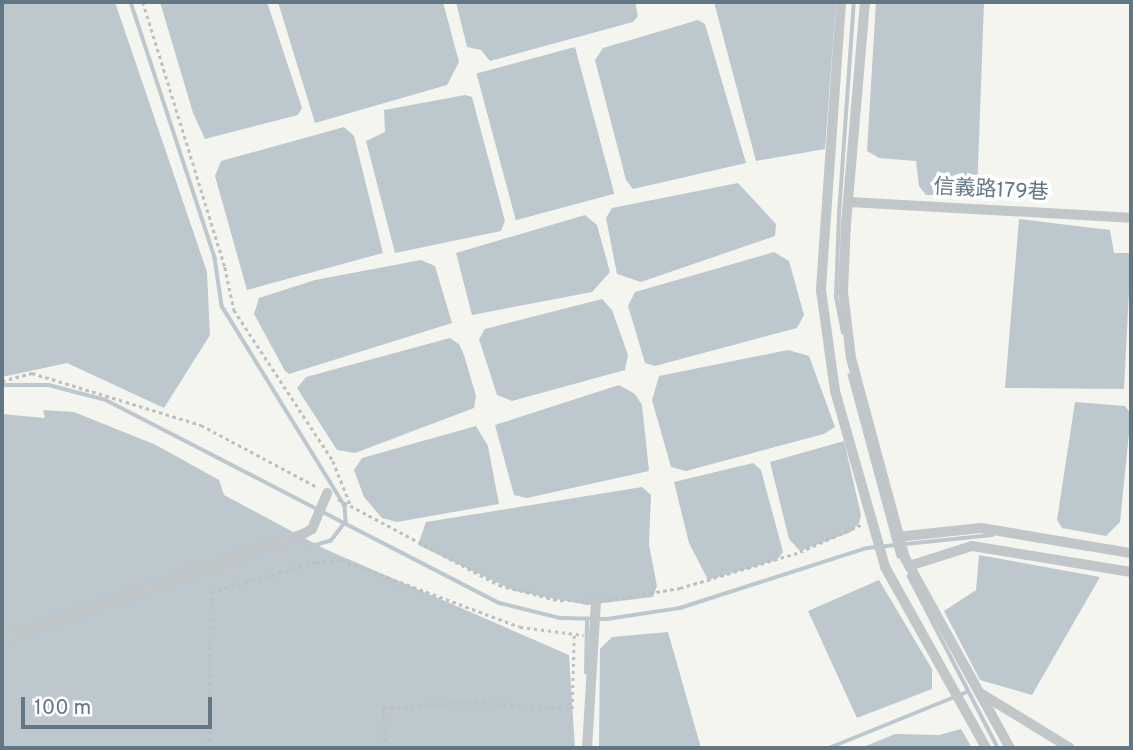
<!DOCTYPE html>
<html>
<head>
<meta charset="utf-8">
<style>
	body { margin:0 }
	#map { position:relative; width:1133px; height:750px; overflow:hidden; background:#f5f5f0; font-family:Overpass,"Noto Sans TC",sans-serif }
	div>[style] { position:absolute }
	.water>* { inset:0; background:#bcc8cd; transform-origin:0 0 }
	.stream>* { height:3.5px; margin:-1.75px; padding:0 1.75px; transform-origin:1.75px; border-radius:1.75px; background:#bcc8cd }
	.path>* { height:2.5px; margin-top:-1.25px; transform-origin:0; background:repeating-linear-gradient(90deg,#bdbfc1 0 3.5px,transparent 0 7px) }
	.street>* { height:10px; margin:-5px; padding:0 5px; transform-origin:5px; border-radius:5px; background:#c1c6c8 }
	span { translate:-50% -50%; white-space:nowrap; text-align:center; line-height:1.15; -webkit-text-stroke:7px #fff; paint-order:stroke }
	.street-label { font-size:21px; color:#627683 }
	.frame { position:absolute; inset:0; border:4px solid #627683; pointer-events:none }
	.scale { position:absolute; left:21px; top:697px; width:191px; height:32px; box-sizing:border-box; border:4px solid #627683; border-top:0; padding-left:9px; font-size:21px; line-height:24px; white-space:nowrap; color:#627683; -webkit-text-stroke:5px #fff; paint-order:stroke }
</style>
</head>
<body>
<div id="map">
	<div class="water">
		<i style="clip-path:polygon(2px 2px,115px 2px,207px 272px,210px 335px,164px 408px,67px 363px,2px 377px)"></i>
		<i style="clip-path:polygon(160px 2px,267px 2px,302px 108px,298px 115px,205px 139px,193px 113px)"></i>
		<i style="clip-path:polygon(278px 2px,443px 2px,459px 62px,447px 85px,315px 123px)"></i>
		<i style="clip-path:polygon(456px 2px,635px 2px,638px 16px,633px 22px,490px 61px,481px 50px,467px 47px)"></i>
		<i style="clip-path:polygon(714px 2px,836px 2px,825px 149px,756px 161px)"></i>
		<i style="clip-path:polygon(876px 2px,984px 2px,977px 195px,926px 195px,919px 186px,916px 161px,879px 158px,867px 151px)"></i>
		<i style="clip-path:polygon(698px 20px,705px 24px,746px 163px,633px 189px,626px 180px,595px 60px,603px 48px)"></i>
		<i style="left:575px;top:47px;width:152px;height:102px;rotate:75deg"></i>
		<i style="clip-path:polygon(465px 95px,472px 97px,505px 221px,501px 231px,395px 253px,366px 141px,385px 132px,384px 110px)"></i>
		<i style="clip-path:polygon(344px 127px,354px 136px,383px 253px,247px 290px,215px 176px,221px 161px)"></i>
		<i style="clip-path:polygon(738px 183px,776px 224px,775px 236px,641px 282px,617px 274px,606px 218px,612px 208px)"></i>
		<i style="clip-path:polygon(585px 215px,597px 225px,610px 272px,592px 292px,472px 315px,456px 253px)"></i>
		<i style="clip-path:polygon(1019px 219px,1110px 230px,1114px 253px,1131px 253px,1124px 389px,1005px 388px)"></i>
		<i style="clip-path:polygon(774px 252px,789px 261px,804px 315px,797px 328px,655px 366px,645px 363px,628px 306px,635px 292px)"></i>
		<i style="clip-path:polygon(421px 260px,435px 266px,452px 323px,289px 374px,285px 371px,254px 314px,259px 298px,315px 280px)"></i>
		<i style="clip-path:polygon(602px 299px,612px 310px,628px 355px,625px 370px,512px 401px,497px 395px,479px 339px,485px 329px)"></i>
		<i style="clip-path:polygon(450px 338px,459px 344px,464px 355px,476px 396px,474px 408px,355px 453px,337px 450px,297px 388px,306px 377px)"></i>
		<i style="clip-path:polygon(788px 350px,809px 356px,835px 427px,824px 434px,686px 471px,671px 467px,652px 400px,659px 376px)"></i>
		<i style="clip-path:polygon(619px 385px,635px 394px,642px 405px,649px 471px,527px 498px,514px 495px,495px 425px)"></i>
		<i style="clip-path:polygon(1075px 402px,1125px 406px,1131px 414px,1120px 522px,1106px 536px,1062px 528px,1057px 520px)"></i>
		<i style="clip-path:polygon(43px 410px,74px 412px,156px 445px,219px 480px,224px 495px,325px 549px,569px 655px,575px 748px,2px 748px,2px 414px,45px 418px)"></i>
		<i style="clip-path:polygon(476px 426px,488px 446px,499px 504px,397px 522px,382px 518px,364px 497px,354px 470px,362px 458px)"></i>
		<i style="clip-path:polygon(844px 441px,861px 515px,859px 523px,851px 532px,800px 551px,789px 539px,770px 462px)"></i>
		<i style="clip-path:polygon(753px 463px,761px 470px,783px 552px,777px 560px,708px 580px,689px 543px,674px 482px)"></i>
		<i style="clip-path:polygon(642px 487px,651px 495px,649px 545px,657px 586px,653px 597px,587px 605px,515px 591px,418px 545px,426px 522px)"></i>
		<i style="clip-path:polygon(979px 555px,1100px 577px,1032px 695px,980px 680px,944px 611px,976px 590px)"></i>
		<i style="clip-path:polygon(879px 580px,932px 669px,932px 689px,857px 718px,808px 611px)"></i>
		<i style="clip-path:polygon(668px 632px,701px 748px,599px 748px,600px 649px,612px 637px)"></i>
		<i style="clip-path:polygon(961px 729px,972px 748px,861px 748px,895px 734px,939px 735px)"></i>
	</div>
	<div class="stream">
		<i style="left:131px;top:2px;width:269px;rotate:71.8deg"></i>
		<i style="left:215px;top:258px;width:49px;rotate:81.7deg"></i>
		<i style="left:222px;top:306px;width:235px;rotate:58.4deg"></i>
		<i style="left:345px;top:506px;width:16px;rotate:86deg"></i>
		<i style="left:346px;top:522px;width:24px;rotate:128deg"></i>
		<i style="left:331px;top:541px;width:18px;rotate:164deg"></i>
		<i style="left:843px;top:333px;width:38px;rotate:-101deg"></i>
		<i style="left:836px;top:296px;width:82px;rotate:-87.9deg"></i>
		<i style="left:839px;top:214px;width:213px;rotate:-86deg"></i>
		<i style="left:850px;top:375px;width:188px;rotate:74.9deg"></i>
		<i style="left:2px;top:385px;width:47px"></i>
		<i style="left:49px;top:385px;width:59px;rotate:14.7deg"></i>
		<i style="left:106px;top:400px;width:443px;rotate:27.3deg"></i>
		<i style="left:500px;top:603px;width:62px;rotate:14deg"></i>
		<i style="left:560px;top:618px;width:47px;rotate:1.2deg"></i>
		<i style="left:607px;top:619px;width:74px;rotate:-8.6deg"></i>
		<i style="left:680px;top:608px;width:196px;rotate:-17.8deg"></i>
		<i style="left:867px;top:548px;width:126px;rotate:-5.9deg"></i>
		<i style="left:909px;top:576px;width:194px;rotate:62.6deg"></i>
		<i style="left:586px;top:673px;width:54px;rotate:-88.9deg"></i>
		<i style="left:829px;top:748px;width:149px;rotate:-22.1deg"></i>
	</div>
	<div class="path">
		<i style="left:143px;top:2px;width:277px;rotate:72.8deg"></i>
		<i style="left:225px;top:267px;width:44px;rotate:78.2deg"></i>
		<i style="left:234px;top:310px;width:181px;rotate:56.7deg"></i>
		<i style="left:333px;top:461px;width:48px;rotate:68.2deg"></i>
		<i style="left:2px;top:381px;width:31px;rotate:-15deg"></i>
		<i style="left:32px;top:373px;width:177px;rotate:17.1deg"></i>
		<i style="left:201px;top:425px;width:132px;rotate:28.1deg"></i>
		<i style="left:338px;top:499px;width:183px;rotate:28.1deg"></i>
		<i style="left:499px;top:585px;width:64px;rotate:14.5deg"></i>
		<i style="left:561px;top:601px;width:23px"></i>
		<i style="left:608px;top:600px;width:73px;rotate:-9.5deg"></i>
		<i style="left:680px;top:588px;width:125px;rotate:-16.7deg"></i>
		<i style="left:800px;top:552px;width:69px;rotate:-24deg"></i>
		<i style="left:209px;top:748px;width:156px;rotate:-89.3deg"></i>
		<i style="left:211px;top:592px;width:109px;rotate:-15.9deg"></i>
		<i style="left:316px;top:562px;width:25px;rotate:-5deg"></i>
		<i style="left:341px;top:560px;width:191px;rotate:20.5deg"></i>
		<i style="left:520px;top:627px;width:64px;rotate:7.1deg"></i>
		<i style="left:385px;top:748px;width:40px;rotate:-92.9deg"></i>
		<i style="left:383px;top:708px;width:85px;rotate:-4deg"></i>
		<i style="left:468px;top:702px;width:104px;rotate:3.9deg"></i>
		<i style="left:572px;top:709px;width:74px;rotate:-88.5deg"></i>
	</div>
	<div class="street">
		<i style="left:841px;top:2px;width:289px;rotate:94deg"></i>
		<i style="left:821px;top:290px;width:102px;rotate:82.1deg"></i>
		<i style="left:835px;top:391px;width:183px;rotate:74.1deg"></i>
		<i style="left:885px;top:567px;width:207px;rotate:60.8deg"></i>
		<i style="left:865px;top:2px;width:222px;rotate:94.9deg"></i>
		<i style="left:846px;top:223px;width:69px;rotate:92.5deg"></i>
		<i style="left:843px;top:292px;width:66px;rotate:83.1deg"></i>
		<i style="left:851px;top:358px;width:207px;rotate:74.9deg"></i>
		<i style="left:905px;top:558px;width:217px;rotate:61.1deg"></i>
		<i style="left:849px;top:202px;width:282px;rotate:3.2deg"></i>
		<i style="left:897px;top:537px;width:84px;rotate:-6.1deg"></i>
		<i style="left:981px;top:528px;width:152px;rotate:9.5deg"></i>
		<i style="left:909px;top:566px;width:66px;rotate:-17.6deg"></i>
		<i style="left:972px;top:546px;width:161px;rotate:9.3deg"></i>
		<i style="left:2px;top:640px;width:319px;rotate:-19.4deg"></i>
		<i style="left:303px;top:534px;width:10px;rotate:-29deg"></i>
		<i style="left:312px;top:529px;width:39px;rotate:-67deg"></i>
		<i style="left:980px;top:693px;width:105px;rotate:31.4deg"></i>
		<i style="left:587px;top:748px;width:148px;rotate:-86.5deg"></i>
	</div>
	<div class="street-label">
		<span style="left:991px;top:191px;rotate:3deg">信義路179巷</span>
	</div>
	<div class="frame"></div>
	<div class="scale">100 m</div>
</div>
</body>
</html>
